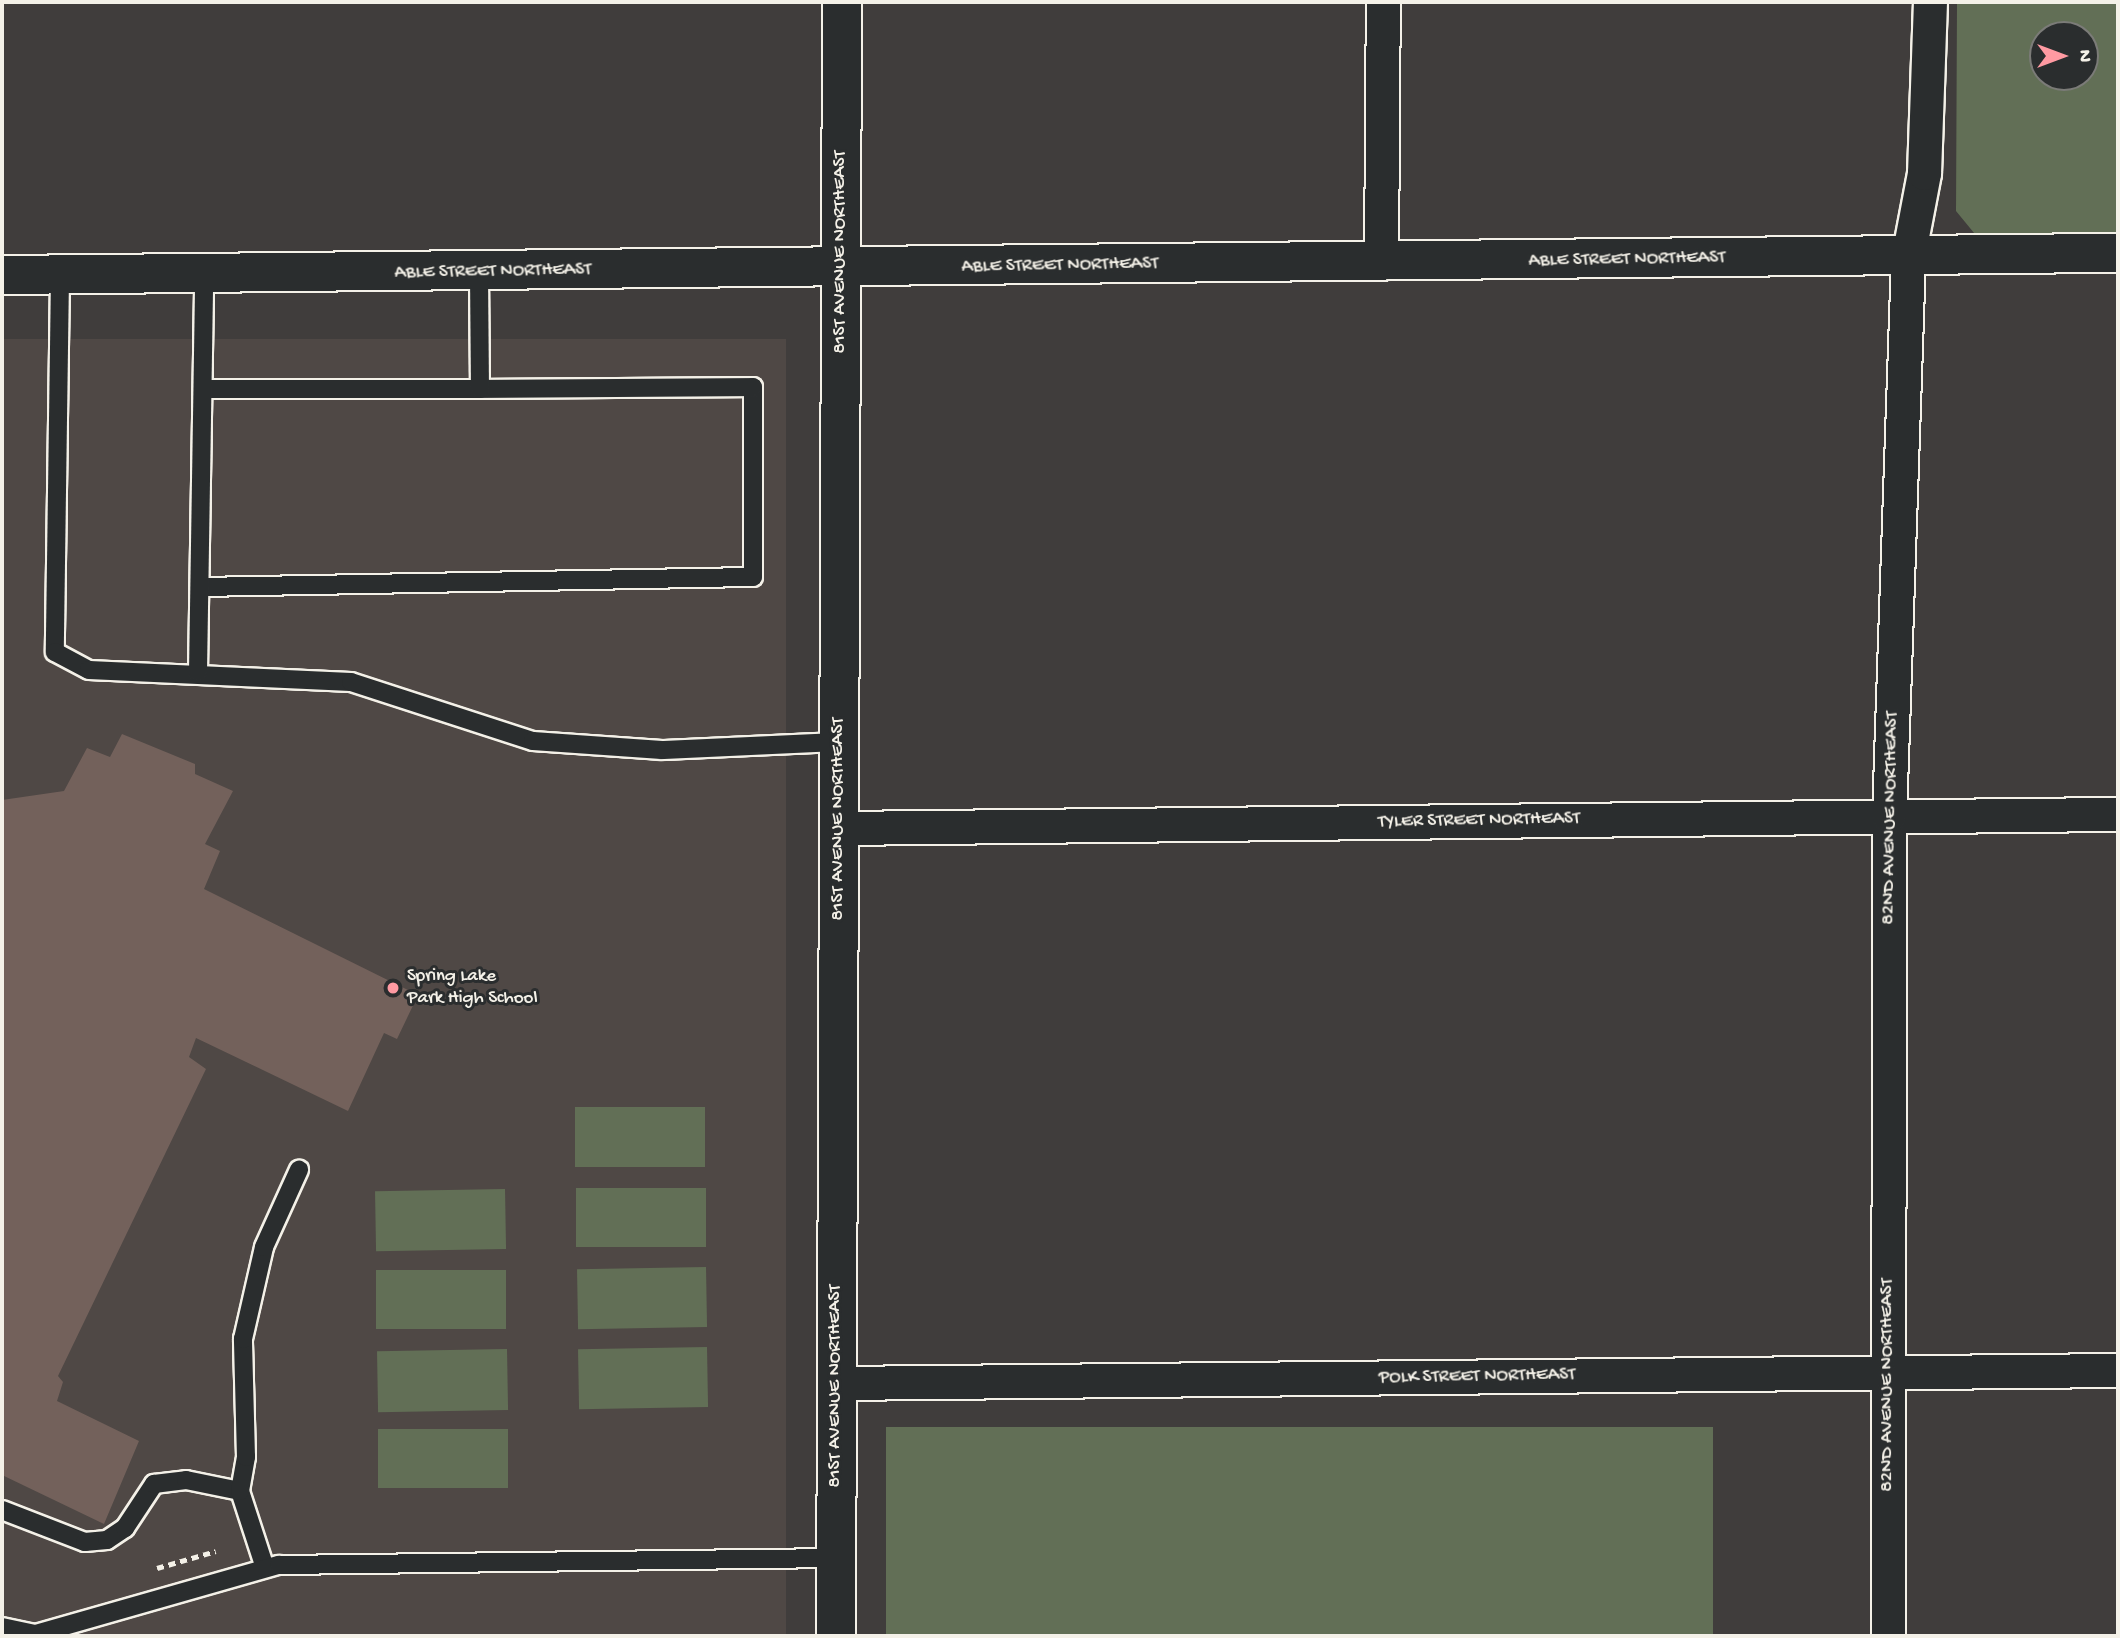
<!DOCTYPE html>
<html>
<head>
<meta charset="utf-8">
<style>
	body { margin:0 }
	#map { position:relative; width:2120px; height:1638px; overflow:hidden; background:#403d3c; font-family:"Gochi Hand",sans-serif }
	div>[style] { position:absolute }
	.built>* { inset:0; background:#4f4845; transform-origin:0 0 }
	.green>* { inset:0; background:#626f56; transform-origin:0 0 }
	.building>* { inset:0; background:#73615b }
	.path>* { height:4.5px; margin-top:-2.25px; transform-origin:0; background:repeating-linear-gradient(90deg,#f4f1e8 0 7px,transparent 0 12px) }
	.roads { filter:drop-shadow(2px 0 #f4f1e8) drop-shadow(-2px 0 #f4f1e8) drop-shadow(0 2px #f4f1e8) drop-shadow(0 -2px #f4f1e8) }
	.service>* { height:18px; margin:-9px; padding:0 9px; transform-origin:9px; border-radius:9px; background:#2a2d2e }
	.minor>* { height:33px; margin:-16.5px; padding:0 16.5px; transform-origin:16.5px; border-radius:16.5px; background:#2a2d2e }
	.tertiary>* { height:38px; margin:-19px; padding:0 19px; transform-origin:19px; border-radius:19px; background:#2a2d2e }
	.dots>* { width:19px; height:19px; translate:-50% -50%; box-sizing:border-box; border:4px solid #2a2d2e; border-radius:50% }
	span { translate:-50% -50%; white-space:nowrap; text-align:center; line-height:1.15; -webkit-text-stroke:6px #2a2d2e; paint-order:stroke }
	.street-label { font-size:19px; color:#f4f1e8 }
	.poi-label { font-size:19px; color:#f4f1e8 }
	.left { translate:0 -50%; text-align:left }
	.frame { position:absolute; inset:0; border:4px solid #f4f1e8; pointer-events:none }
	.north { position:absolute; left:2029px; top:21px; width:70px; height:70px; box-sizing:border-box; background:#2a2d2e; border:2px solid #7b7b78; border-radius:50%; rotate:90deg; font-size:19px; font-weight:700; line-height:28px; text-align:center; color:#f4f1e8 }
	.north::after { content:''; display:block; margin:auto; width:24px; height:32px; background:#ff9aa2; clip-path:polygon(50% 0,100% 100%,50% 72%,0 100%) }
</style>
</head>
<body>
<div id="map">
	<div class="built">
		<i style="left:786px;top:339px;width:1297px;height:784px;rotate:90deg"></i>
	</div>
	<div class="green">
		<i style="clip-path:polygon(evenodd,1957px 2px,2118px 2px,2118px 238px,1979px 239px,1956px 211px,1957px 2px,2043px 35px,2085px 35px,2085px 77px,2043px 77px,2043px 35px)"></i>
		<i style="left:705px;top:1107px;width:60px;height:130px;rotate:90deg"></i>
		<i style="left:706px;top:1188px;width:59px;height:130px;rotate:90deg"></i>
		<i style="left:505px;top:1189px;width:60px;height:130px;rotate:89deg"></i>
		<i style="left:706px;top:1267px;width:60px;height:129px;rotate:89deg"></i>
		<i style="left:506px;top:1270px;width:59px;height:130px;rotate:90deg"></i>
		<i style="left:707px;top:1347px;width:60px;height:129px;rotate:89deg"></i>
		<i style="left:507px;top:1349px;width:61px;height:130px;rotate:89deg"></i>
		<i style="left:1713px;top:1427px;width:209px;height:827px;rotate:90deg"></i>
		<i style="left:508px;top:1429px;width:59px;height:130px;rotate:90deg"></i>
	</div>
	<div class="building">
		<i style="clip-path:polygon(122px 734px,195px 764px,195px 774px,233px 791px,205px 844px,220px 851px,204px 889px,418px 995px,397px 1039px,384px 1033px,348px 1111px,196px 1038px,189px 1057px,206px 1069px,58px 1376px,63px 1382px,57px 1401px,139px 1441px,104px 1524px,2px 1475px,2px 800px,64px 791px,87px 748px,110px 757px)"></i>
	</div>
	<div class="path">
		<i style="left:157px;top:1568px;width:61px;rotate:-16.1deg"></i>
	</div>
	<div class="roads">
		<div class="service">
			<i style="left:60px;top:276px;width:376px;rotate:90.8deg"></i>
			<i style="left:55px;top:652px;width:38px;rotate:28deg"></i>
			<i style="left:89px;top:670px;width:262px;rotate:2.6deg"></i>
			<i style="left:351px;top:682px;width:191px;rotate:18deg"></i>
			<i style="left:533px;top:741px;width:129px;rotate:4deg"></i>
			<i style="left:662px;top:750px;width:177px;rotate:-2.6deg"></i>
			<i style="left:203px;top:389px;width:277px"></i>
			<i style="left:200px;top:587px;width:553px;rotate:-1.04deg"></i>
			<i style="left:753px;top:577px;width:190px;rotate:-90deg"></i>
			<i style="left:753px;top:387px;width:273px;rotate:179.6deg"></i>
			<i style="left:480px;top:389px;width:117px;rotate:-90.5deg"></i>
			<i style="left:198px;top:672px;width:398px;rotate:-89.1deg"></i>
			<i style="left:2px;top:1510px;width:89px;rotate:21.1deg"></i>
			<i style="left:85px;top:1542px;width:22px;rotate:-5deg"></i>
			<i style="left:107px;top:1540px;width:22px;rotate:-34deg"></i>
			<i style="left:125px;top:1528px;width:53px;rotate:-56.6deg"></i>
			<i style="left:154px;top:1484px;width:32px;rotate:-7deg"></i>
			<i style="left:186px;top:1480px;width:55px;rotate:11.5deg"></i>
			<i style="left:265px;top:1568px;width:81px;rotate:-108deg"></i>
			<i style="left:240px;top:1491px;width:35px;rotate:-80deg"></i>
			<i style="left:246px;top:1457px;width:118px;rotate:-91.5deg"></i>
			<i style="left:243px;top:1339px;width:94px;rotate:-77.1deg"></i>
			<i style="left:264px;top:1247px;width:85px;rotate:-65.6deg"></i>
			<i style="left:2px;top:1627px;width:35px;rotate:12deg"></i>
			<i style="left:36px;top:1634px;width:253px;rotate:-15.9deg"></i>
			<i style="left:279px;top:1565px;width:557px;rotate:-0.72deg"></i>
		</div>
		<div class="minor">
			<i style="left:1381px;top:263px;width:261px;rotate:-89.6deg"></i>
			<i style="left:839px;top:828px;width:1279px;rotate:-0.63deg"></i>
			<i style="left:836px;top:1383px;width:1282px;rotate:-0.58deg"></i>
			<i style="left:1888px;top:1636px;width:820px;rotate:-89.93deg"></i>
			<i style="left:1889px;top:816px;width:559px;rotate:-88.05deg"></i>
			<i style="left:1908px;top:257px;width:86px;rotate:-79.2deg"></i>
			<i style="left:1924px;top:173px;width:171px;rotate:-88deg"></i>
		</div>
		<div class="tertiary">
			<i style="left:2px;top:275px;width:2116px;rotate:-0.6deg"></i>
			<i style="left:836px;top:1636px;width:1634px;rotate:-89.79deg"></i>
		</div>
	</div>
	<div class="dots">
		<i style="left:393px;top:988px;background:#ff9aa2"></i>
	</div>
	<div class="street-label">
		<span style="left:841px;top:252px;rotate:-90deg">81ST AVENUE NORTHEAST</span>
		<span style="left:1627px;top:260px;rotate:-1deg">ABLE STREET NORTHEAST</span>
		<span style="left:1060px;top:266px;rotate:-1deg">ABLE STREET NORTHEAST</span>
		<span style="left:493px;top:272px;rotate:-1deg">ABLE STREET NORTHEAST</span>
		<span style="left:1891px;top:818px;rotate:-89deg">82ND AVENUE NORTHEAST</span>
		<span style="left:839px;top:819px;rotate:-90deg">81ST AVENUE NORTHEAST</span>
		<span style="left:1479px;top:821px;rotate:-1deg">TYLER STREET NORTHEAST</span>
		<span style="left:1477px;top:1377px;rotate:-1deg">POLK STREET NORTHEAST</span>
		<span style="left:1888px;top:1385px;rotate:-90deg">82ND AVENUE NORTHEAST</span>
		<span style="left:836px;top:1386px;rotate:-90deg">81ST AVENUE NORTHEAST</span>
	</div>
	<div class="poi-label">
		<span class="left" style="left:407px;top:988px">Spring Lake<br>Park High School</span>
	</div>
	<div class="frame"></div>
	<div class="north">N</div>
</div>
</body>
</html>
